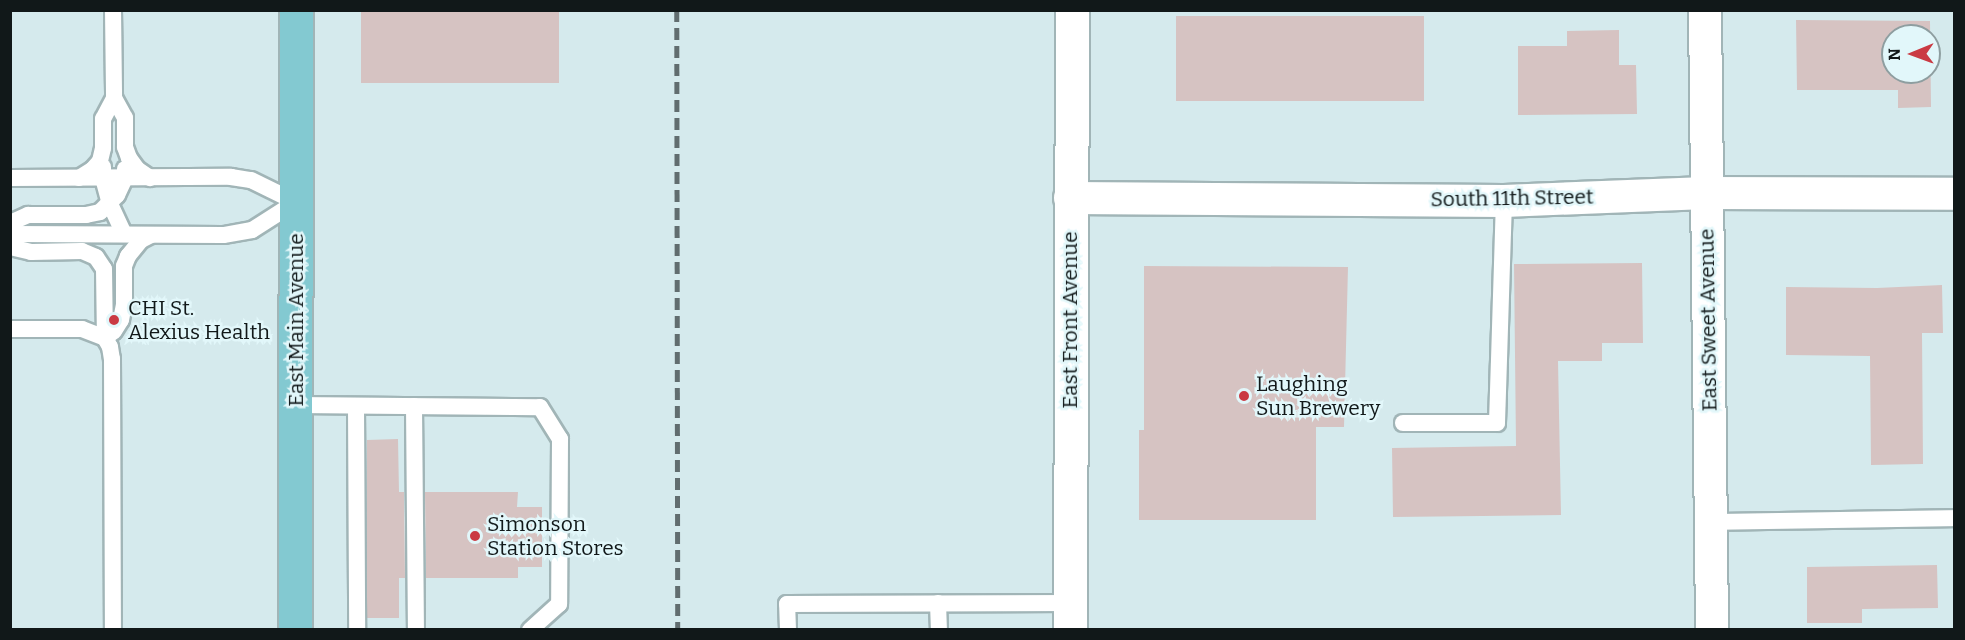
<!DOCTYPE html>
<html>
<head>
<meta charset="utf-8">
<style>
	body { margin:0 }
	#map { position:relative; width:1965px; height:640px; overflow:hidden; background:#d5eaed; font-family:Bitter,serif }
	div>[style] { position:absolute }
	.building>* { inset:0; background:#d6c3c2; transform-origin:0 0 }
	.roads { filter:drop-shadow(2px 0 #a1b5b7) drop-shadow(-2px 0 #a1b5b7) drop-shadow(0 2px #a1b5b7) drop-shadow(0 -2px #a1b5b7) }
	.service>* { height:16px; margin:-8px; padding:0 8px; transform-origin:8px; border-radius:8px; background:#fff }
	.minor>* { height:32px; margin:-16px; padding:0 16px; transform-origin:16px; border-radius:16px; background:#fff }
	.tertiary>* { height:33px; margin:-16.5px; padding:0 16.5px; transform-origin:16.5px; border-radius:16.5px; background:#fff }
	.primary>* { height:33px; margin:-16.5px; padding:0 16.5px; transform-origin:16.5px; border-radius:16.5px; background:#83c9d1 }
	.rail>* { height:4.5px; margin-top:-2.25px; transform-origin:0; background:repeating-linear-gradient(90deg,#616d6f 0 12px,transparent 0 18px) }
	.dots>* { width:16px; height:16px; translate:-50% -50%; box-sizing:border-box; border:3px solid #e2f7fa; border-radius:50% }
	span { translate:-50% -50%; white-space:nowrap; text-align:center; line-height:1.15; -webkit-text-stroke:5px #e2f7fa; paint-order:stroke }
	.street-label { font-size:21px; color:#111819 }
	.poi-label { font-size:21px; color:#111819 }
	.left { translate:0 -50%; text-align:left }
	.frame { position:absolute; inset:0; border:12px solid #111819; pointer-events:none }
	.north { position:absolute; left:1881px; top:24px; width:60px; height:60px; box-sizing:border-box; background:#e2f7fa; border:2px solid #8e9ea0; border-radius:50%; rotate:269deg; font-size:16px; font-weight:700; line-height:24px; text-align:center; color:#111819 }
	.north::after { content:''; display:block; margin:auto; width:21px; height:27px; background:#ca3a43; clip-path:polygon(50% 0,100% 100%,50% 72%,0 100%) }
</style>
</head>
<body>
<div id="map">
	<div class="building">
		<i style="left:361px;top:10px;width:198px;height:73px"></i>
		<i style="left:1424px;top:16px;width:85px;height:248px;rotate:90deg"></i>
		<i style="clip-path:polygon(evenodd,1796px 20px,1930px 21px,1931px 107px,1898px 108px,1898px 90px,1797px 90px,1796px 20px,1893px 36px,1929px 36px,1929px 72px,1893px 72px,1893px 36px)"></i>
		<i style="clip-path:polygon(1619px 30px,1619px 65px,1636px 65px,1637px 114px,1518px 115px,1518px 46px,1567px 46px,1567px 31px)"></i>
		<i style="clip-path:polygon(1642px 263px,1643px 343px,1602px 343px,1602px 361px,1558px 361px,1561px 515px,1393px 517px,1392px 448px,1516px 446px,1514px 264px)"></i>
		<i style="clip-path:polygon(1144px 266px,1348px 267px,1344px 427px,1316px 427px,1316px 520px,1139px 520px,1139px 430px,1144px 430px)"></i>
		<i style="clip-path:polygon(1942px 285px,1943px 333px,1922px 333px,1923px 464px,1871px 465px,1870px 356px,1786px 355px,1786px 287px,1877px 288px)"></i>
		<i style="clip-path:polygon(398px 439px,399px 492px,404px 492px,405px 578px,399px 578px,399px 618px,367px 618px,367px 440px)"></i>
		<i style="clip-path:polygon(425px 492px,518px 492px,517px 507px,542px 507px,542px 567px,518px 567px,518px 578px,426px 578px)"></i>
		<i style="clip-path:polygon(1937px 565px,1938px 608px,1862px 609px,1862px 623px,1807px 623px,1807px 567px)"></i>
	</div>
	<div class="roads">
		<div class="service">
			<i style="left:113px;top:10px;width:88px;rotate:89.3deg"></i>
			<i style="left:114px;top:98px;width:23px;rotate:61deg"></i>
			<i style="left:125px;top:118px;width:29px;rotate:90deg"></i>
			<i style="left:125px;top:147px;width:12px;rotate:70deg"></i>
			<i style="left:129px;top:158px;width:14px;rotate:54deg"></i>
			<i style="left:137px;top:169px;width:16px;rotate:35deg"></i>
			<i style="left:103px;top:167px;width:11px;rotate:90deg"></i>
			<i style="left:103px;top:178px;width:27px;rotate:75deg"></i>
			<i style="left:110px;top:204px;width:33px;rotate:65deg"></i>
			<i style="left:10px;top:178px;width:221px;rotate:-0.3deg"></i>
			<i style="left:231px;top:177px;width:20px;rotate:9deg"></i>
			<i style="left:251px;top:180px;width:50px;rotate:26.1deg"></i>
			<i style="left:296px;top:202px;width:52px;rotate:147.5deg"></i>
			<i style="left:252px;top:230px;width:29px;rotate:170deg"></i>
			<i style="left:223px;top:235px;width:213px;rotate:-179.7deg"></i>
			<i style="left:79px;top:178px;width:15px;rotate:-32deg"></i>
			<i style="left:92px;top:170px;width:12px;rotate:-48deg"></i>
			<i style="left:100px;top:161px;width:13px;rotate:-77deg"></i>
			<i style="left:103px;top:148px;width:29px;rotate:-90deg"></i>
			<i style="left:103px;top:119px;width:24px;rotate:-62deg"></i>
			<i style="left:10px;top:223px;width:20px;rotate:-24deg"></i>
			<i style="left:28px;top:215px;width:58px"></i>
			<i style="left:86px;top:215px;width:14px;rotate:-12deg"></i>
			<i style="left:100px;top:212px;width:24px;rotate:-45deg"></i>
			<i style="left:117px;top:195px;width:19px;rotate:-65deg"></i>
			<i style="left:125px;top:178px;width:9px;rotate:-90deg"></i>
			<i style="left:10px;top:247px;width:22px;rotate:13deg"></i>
			<i style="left:31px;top:252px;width:51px;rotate:-1.1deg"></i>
			<i style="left:82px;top:251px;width:15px;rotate:23deg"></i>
			<i style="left:96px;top:257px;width:14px;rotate:56deg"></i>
			<i style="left:104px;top:269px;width:69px;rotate:89.2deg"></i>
			<i style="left:10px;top:329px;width:72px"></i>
			<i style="left:82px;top:329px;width:25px;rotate:21deg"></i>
			<i style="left:105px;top:338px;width:10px;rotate:61deg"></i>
			<i style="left:110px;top:347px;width:12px;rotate:81deg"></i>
			<i style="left:112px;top:359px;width:271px;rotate:89.8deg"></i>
			<i style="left:105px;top:338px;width:11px;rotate:-38deg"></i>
			<i style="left:114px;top:331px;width:13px;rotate:-58deg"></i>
			<i style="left:121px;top:320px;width:16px;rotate:-79deg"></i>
			<i style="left:124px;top:304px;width:38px;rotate:-90deg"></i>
			<i style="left:124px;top:266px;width:11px;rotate:-68deg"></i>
			<i style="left:128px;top:256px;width:21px;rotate:-51deg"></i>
			<i style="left:141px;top:240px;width:11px;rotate:-27deg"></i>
			<i style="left:296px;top:405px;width:244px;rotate:0.5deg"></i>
			<i style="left:540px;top:407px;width:38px;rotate:58deg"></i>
			<i style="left:560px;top:439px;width:165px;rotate:90.3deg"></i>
			<i style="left:559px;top:604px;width:39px;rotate:138deg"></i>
			<i style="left:356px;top:406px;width:224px;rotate:89.7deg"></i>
			<i style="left:414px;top:406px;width:224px;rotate:89.5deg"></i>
			<i style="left:1403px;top:423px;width:94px"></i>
			<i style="left:1497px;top:423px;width:222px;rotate:-88.2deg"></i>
			<i style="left:1711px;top:522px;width:243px;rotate:-0.9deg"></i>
			<i style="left:938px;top:603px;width:27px;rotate:88deg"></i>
			<i style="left:788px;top:630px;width:26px;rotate:-92deg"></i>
			<i style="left:787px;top:604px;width:283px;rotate:-0.2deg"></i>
		</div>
		<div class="minor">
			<i style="left:1705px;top:10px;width:620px;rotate:89.35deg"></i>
			<i style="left:1070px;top:198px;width:434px;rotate:0.4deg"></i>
			<i style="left:1504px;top:201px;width:202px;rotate:-2.3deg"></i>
			<i style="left:1706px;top:193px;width:248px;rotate:0.2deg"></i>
		</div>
		<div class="tertiary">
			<i style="left:1070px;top:630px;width:620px;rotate:-89.82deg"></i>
		</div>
		<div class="primary">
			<i style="left:295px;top:630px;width:620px;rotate:-89.91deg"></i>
		</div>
	</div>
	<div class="rail">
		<i style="left:677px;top:10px;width:620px;rotate:89.91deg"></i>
	</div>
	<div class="dots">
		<i style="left:114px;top:320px;background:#ca3a43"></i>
		<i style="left:1244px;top:396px;background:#ca3a43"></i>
		<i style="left:475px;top:536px;background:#ca3a43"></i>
	</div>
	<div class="street-label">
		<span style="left:1512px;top:198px;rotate:-1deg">South 11th Street</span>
		<span style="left:296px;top:320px;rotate:-90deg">East Main Avenue</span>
		<span style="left:1070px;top:320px;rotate:-90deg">East Front Avenue</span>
		<span style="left:1708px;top:320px;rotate:-91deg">East Sweet Avenue</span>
	</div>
	<div class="poi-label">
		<span class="left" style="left:128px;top:320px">CHI St.<br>Alexius Health</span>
		<span class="left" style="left:1256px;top:396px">Laughing<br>Sun Brewery</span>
		<span class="left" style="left:487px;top:536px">Simonson<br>Station Stores</span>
	</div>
	<div class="frame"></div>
	<div class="north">N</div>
</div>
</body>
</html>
